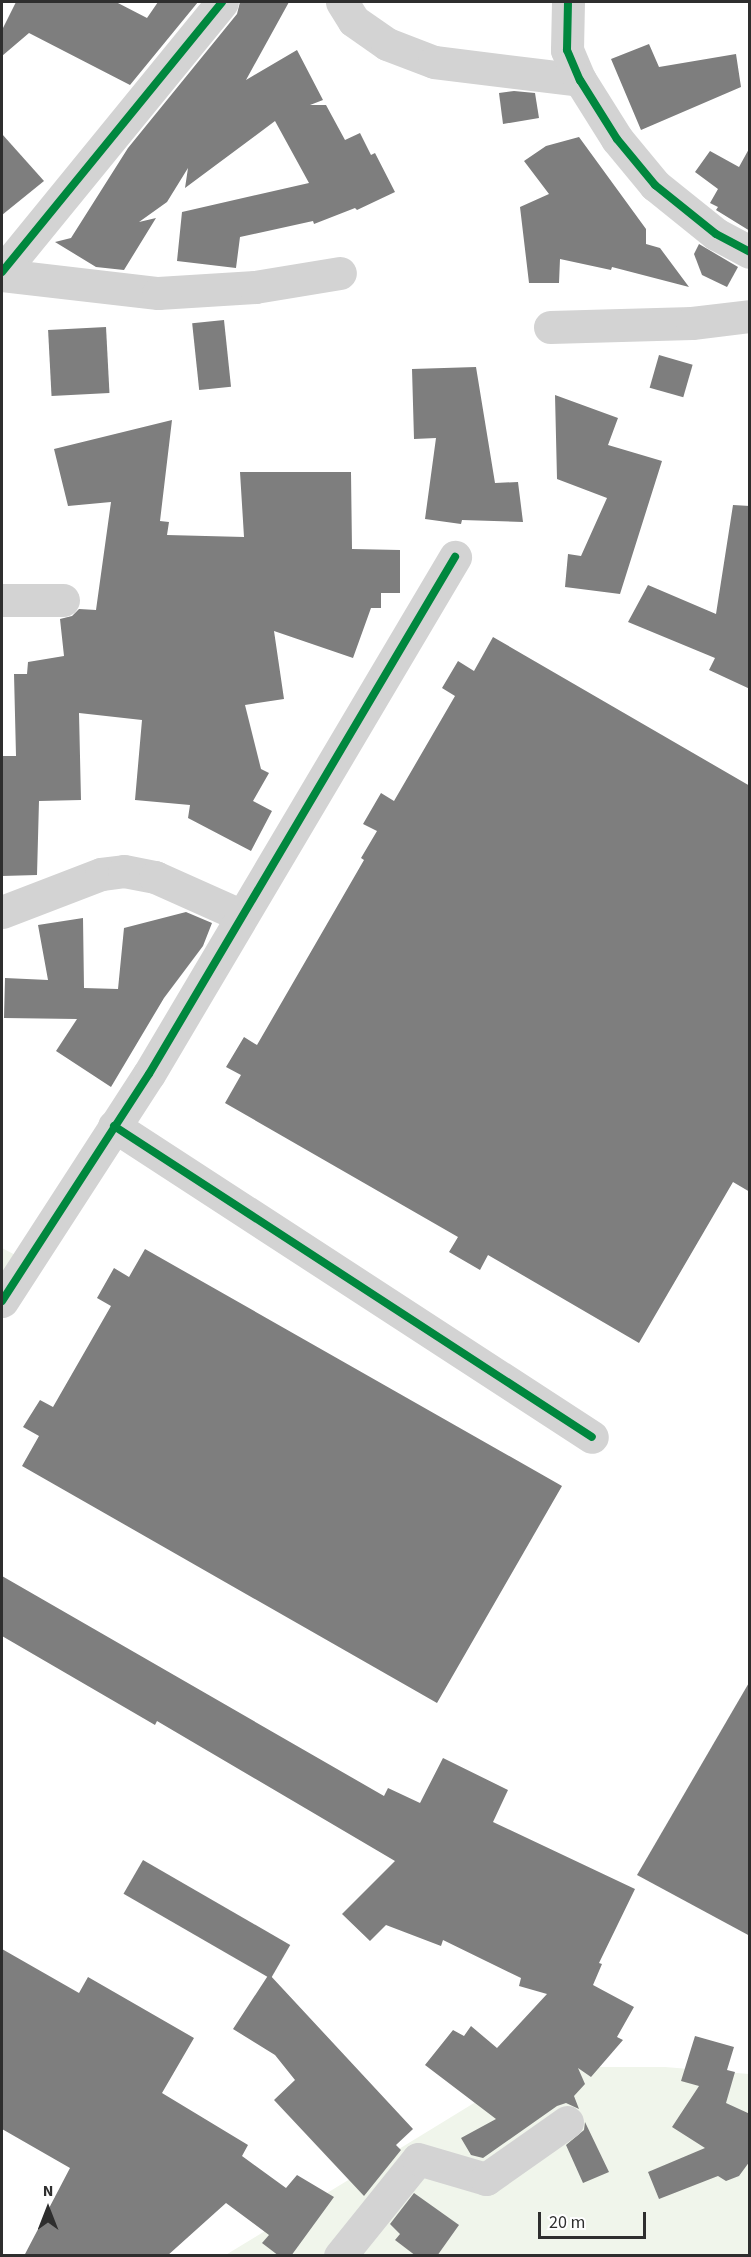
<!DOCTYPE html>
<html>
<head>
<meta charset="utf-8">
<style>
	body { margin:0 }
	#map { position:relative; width:751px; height:2257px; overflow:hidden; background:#fff; font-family:"Source Sans 3",sans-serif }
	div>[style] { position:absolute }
	.green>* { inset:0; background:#f0f5eb }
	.building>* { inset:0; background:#7e7e7e; transform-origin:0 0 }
	.minor>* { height:33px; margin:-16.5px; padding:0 16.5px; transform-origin:16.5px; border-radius:16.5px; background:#d3d3d3 }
	.cycleway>* { height:8px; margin:-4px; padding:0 4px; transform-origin:4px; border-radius:4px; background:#00873e }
	span { translate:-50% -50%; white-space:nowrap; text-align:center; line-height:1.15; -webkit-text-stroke:6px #fff; paint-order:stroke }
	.frame { position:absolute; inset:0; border:3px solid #2e2e2e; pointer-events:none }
	.north { position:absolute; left:18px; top:2179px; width:60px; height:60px; -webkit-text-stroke:4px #fff; paint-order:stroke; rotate:0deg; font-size:16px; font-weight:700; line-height:24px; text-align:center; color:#2e2e2e }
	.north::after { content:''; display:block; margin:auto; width:21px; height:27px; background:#2e2e2e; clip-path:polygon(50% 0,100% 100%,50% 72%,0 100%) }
	.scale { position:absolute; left:538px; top:2212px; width:108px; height:27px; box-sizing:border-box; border:3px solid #2e2e2e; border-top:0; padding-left:8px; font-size:18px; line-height:21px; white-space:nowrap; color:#2e2e2e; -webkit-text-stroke:4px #fff; paint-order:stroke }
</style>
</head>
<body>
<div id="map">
	<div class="green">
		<i style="clip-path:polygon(2px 1248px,23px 1259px,2px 1299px)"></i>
		<i style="clip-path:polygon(533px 2067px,665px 2067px,749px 2074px,749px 2255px,224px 2256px)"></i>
	</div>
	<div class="building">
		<i style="clip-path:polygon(16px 2px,116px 2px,147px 18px,158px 2px,198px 2px,130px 85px,29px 33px,2px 56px,2px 30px)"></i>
		<i style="clip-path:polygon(240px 2px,289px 2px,246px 80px,297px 50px,323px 100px,310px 105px,326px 105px,345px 140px,360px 133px,371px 155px,375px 153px,395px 192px,357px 210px,355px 208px,314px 224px,313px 221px,240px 237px,236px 268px,177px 261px,182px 212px,309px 183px,275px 121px,185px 188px,188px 168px,167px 202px,139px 222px,156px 218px,124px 270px,96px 267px,55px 242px,71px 238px,128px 148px,237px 14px)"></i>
		<i style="clip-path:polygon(649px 44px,659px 67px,736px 54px,741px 87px,641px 130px,611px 59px)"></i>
		<i style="clip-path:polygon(514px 91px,535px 93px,539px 118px,503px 124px,499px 93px)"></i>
		<i style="clip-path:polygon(2px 134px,44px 181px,2px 215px)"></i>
		<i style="clip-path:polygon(579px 137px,646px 229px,646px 244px,660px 248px,689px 287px,612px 267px,611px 270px,560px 259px,559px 283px,529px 283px,520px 207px,549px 194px,524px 161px,546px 146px)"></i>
		<i style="clip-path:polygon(750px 147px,750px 231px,716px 210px,718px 207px,710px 203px,718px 189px,695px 172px,710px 151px,739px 167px)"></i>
		<i style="clip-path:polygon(699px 244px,738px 267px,727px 287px,702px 275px,694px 254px)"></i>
		<i style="left:224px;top:320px;width:67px;height:32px;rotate:84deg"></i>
		<i style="left:106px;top:327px;width:66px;height:58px;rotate:87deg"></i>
		<i style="left:659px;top:355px;width:35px;height:34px;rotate:16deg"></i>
		<i style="clip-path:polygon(476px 367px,495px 483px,518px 482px,523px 522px,462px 520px,461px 524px,425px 519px,436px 438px,414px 439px,412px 369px)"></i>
		<i style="clip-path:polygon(555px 395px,618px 418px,608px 445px,662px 461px,620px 594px,565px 587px,568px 554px,581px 556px,607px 498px,557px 479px)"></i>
		<i style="clip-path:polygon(172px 420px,160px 521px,169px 522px,167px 535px,244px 537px,240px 472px,351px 472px,352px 549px,400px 550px,400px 593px,381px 593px,381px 608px,371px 608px,353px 658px,274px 631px,284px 699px,245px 705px,261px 769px,269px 773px,253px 801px,272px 811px,251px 851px,188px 818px,190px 805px,135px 800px,142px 720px,79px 713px,81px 800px,39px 801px,37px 875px,2px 876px,2px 756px,16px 756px,14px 674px,27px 674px,28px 662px,64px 656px,60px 619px,72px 616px,79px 609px,96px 610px,111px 502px,68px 506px,54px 449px)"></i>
		<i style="clip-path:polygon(733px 505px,750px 506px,750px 689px,709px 670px,715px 658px,628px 622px,648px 585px,716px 614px)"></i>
		<i style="clip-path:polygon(493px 637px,750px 786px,750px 1192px,733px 1182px,639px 1343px,488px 1255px,480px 1270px,449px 1252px,458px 1237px,225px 1103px,241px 1075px,226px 1067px,244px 1037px,257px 1045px,364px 860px,361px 858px,377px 831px,363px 824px,381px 793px,394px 801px,455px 696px,442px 688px,458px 661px,474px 671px)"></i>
		<i style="clip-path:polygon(186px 912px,212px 923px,203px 946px,164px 998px,111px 1087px,56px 1051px,77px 1019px,4px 1018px,5px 978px,48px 980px,38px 925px,83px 918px,84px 988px,118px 989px,124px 928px)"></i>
		<i style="clip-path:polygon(145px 1249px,562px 1486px,437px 1703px,22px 1466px,39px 1436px,23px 1427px,40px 1400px,53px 1407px,111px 1306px,97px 1298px,114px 1268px,129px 1277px)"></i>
		<i style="clip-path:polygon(2px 1576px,384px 1796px,388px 1788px,420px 1803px,443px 1758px,508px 1790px,493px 1822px,635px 1889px,599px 1963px,602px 1964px,593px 1985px,634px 2007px,617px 2037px,623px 2040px,591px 2077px,578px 2068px,585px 2084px,574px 2096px,579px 2109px,566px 2103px,557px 2106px,483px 2158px,471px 2155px,461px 2138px,496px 2119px,425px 2065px,453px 2030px,464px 2036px,471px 2026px,497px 2048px,547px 1994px,519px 1986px,521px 1978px,443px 1940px,441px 1946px,386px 1925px,370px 1941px,342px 1914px,395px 1861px,157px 1721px,155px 1725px,2px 1636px)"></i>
		<i style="clip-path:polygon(750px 1681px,750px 1936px,637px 1875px)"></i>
		<i style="left:143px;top:1860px;width:170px;height:39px;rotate:30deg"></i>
		<i style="clip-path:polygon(2px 1949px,79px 1993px,88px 1977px,194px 2038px,162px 2093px,248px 2145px,242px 2156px,286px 2188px,297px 2175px,334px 2197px,291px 2256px,279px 2256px,262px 2243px,269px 2235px,226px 2203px,167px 2256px,24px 2256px,70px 2168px,2px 2129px)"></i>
		<i style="clip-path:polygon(269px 1974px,413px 2129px,396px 2145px,401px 2150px,364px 2196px,274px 2100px,295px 2080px,275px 2055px,233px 2029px)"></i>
		<i style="clip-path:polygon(695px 2036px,734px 2047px,727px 2070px,735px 2072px,726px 2103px,750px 2114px,750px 2161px,739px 2176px,726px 2181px,718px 2176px,659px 2199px,648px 2172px,705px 2148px,672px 2127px,699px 2086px,681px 2081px)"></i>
		<i style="clip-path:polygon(585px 2122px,609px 2172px,583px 2183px,566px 2145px,584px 2130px)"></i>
		<i style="clip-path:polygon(414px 2193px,459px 2225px,437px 2256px,416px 2256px,395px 2240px,400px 2234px,390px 2224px)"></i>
	</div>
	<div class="minor">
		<i style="left:342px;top:2px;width:22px;rotate:58deg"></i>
		<i style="left:354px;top:21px;width:40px;rotate:34.9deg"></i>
		<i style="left:387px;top:44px;width:50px;rotate:21deg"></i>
		<i style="left:434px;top:62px;width:147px;rotate:7deg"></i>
		<i style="left:568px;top:2px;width:48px;rotate:91.2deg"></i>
		<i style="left:567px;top:50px;width:33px;rotate:67deg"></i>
		<i style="left:580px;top:80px;width:70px;rotate:57.9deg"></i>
		<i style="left:617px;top:139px;width:60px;rotate:50.4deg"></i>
		<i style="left:655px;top:185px;width:78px;rotate:38.8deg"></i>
		<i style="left:716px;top:234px;width:38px;rotate:28deg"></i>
		<i style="left:2px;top:272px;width:348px;rotate:-50.8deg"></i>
		<i style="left:2px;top:275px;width:157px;rotate:6.6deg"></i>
		<i style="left:158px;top:293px;width:97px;rotate:-3.5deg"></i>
		<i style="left:255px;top:287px;width:86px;rotate:-9.4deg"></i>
		<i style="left:550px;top:327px;width:142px;rotate:-1.6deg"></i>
		<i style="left:692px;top:323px;width:58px;rotate:-6.9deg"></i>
		<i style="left:2px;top:600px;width:61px"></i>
		<i style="left:2px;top:912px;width:106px;rotate:-21deg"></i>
		<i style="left:101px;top:874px;width:23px;rotate:-7deg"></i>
		<i style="left:124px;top:871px;width:32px;rotate:11deg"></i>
		<i style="left:155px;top:877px;width:95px;rotate:24.1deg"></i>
		<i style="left:114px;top:1126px;width:570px;rotate:33.05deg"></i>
		<i style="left:2px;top:1301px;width:270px;rotate:-57.1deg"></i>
		<i style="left:149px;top:1074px;width:601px;rotate:-59.38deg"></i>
		<i style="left:340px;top:2256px;width:124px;rotate:-51.2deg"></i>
		<i style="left:418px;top:2159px;width:71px;rotate:16.4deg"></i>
		<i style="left:486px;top:2179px;width:99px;rotate:-35.1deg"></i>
	</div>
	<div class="cycleway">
		<i style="left:568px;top:2px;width:48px;rotate:91.2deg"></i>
		<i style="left:567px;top:50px;width:33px;rotate:67deg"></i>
		<i style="left:580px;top:80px;width:70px;rotate:57.9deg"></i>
		<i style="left:617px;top:139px;width:60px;rotate:50.4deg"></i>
		<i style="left:655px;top:185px;width:78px;rotate:38.8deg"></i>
		<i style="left:716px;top:234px;width:38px;rotate:28deg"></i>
		<i style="left:2px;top:272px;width:348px;rotate:-50.8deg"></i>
		<i style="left:114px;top:1126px;width:570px;rotate:33.05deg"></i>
		<i style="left:2px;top:1301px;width:270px;rotate:-57.1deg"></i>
		<i style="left:149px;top:1074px;width:601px;rotate:-59.38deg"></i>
	</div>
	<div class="frame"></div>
	<div class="north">N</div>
	<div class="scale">20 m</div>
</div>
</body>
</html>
